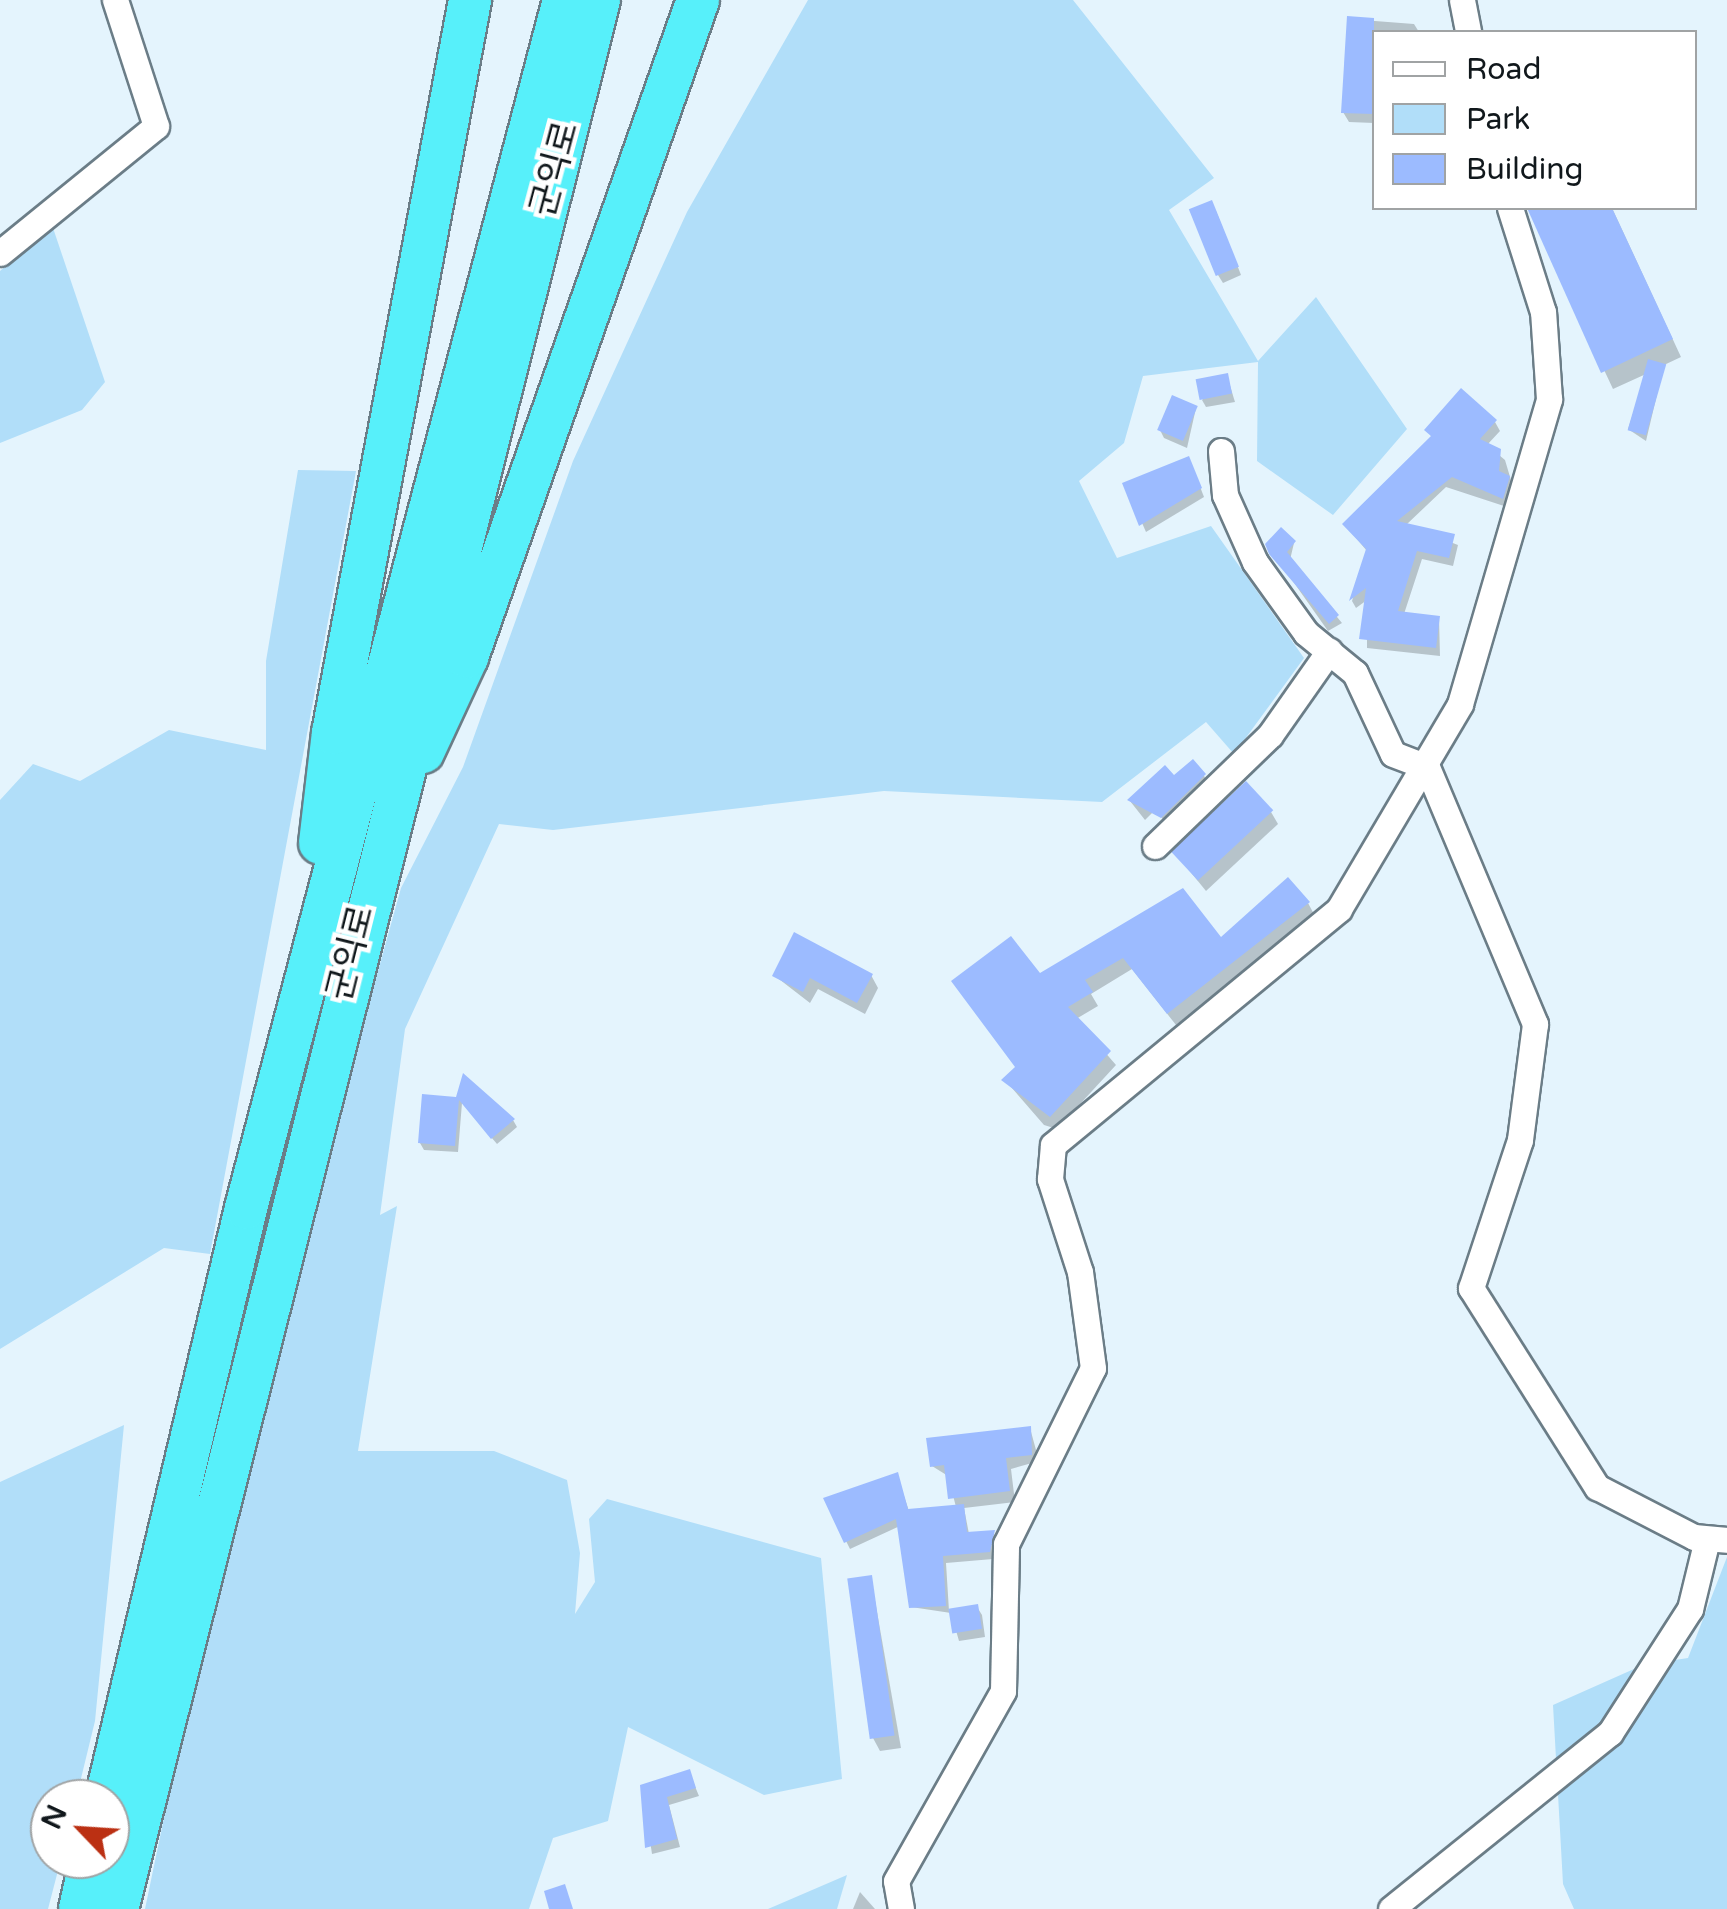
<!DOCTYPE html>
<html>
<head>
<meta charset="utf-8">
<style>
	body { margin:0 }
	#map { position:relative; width:1727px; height:1909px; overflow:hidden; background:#e4f4fd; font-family:"Varela Round","Noto Sans KR",sans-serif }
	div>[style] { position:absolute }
	.green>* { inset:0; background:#b1def9 }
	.shadow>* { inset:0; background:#0003 }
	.building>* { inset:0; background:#9cbbff; transform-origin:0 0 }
	.roads { filter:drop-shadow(2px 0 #6b7d87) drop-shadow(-2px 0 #6b7d87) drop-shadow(0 2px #6b7d87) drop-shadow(0 -2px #6b7d87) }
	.minor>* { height:25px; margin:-12.5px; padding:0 12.5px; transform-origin:12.5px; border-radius:12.5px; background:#fff }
	.trunk>* { height:42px; margin:-21px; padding:0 21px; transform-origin:21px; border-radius:21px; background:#57f0fa }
	span { translate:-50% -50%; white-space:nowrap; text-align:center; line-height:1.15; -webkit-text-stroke:9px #fff; paint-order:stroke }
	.street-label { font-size:35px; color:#11181c }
	.legend { position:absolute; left:1372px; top:30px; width:325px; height:180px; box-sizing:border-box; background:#fff; border:2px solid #a0a3a4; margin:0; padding:12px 18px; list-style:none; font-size:30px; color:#11181c }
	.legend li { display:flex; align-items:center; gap:20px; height:50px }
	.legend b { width:50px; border:2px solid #a0a3a4 }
	.north { position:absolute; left:30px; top:1779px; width:100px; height:100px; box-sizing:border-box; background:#fff; border:2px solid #a0a3a4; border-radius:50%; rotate:295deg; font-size:28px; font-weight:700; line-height:40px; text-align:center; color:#11181c }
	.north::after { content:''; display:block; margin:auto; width:35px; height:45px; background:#bb3013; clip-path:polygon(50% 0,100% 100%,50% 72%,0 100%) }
</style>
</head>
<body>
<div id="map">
	<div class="green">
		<i style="clip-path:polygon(808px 0,1073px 0,1214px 178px,1169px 210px,1258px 361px,1316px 297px,1407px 429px,1333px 515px,1257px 461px,1258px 362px,1143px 376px,1124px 443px,1079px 481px,1117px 558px,1211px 526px,1304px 658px,1234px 754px,1206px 722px,1102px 802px,884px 791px,553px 830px,499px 824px,405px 1029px,380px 1215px,397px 1206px,358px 1451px,494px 1451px,567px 1480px,580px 1553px,575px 1614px,595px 1582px,589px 1519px,607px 1499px,821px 1558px,842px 1779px,764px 1795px,628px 1727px,608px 1821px,553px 1838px,529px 1909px,145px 1909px,226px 1520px,401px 888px,463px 767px,573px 461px,687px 212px)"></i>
		<i style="clip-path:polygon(52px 225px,105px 382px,82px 410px,0 443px,0 271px)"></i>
		<i style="clip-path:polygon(298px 470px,356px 471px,210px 1254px,164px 1248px,0 1349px,0 800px,33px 764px,80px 781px,169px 730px,266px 750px,266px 661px)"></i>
		<i style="clip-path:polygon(124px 1425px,95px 1721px,76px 1799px,50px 1799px,50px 1859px,61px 1859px,48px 1909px,0 1909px,0 1482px)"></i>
		<i style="clip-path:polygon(1727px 1557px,1727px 1909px,1574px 1909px,1563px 1884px,1553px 1705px,1643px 1665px,1688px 1658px)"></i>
		<i style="clip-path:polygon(847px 1875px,837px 1909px,768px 1909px)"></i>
	</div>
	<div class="shadow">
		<i style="clip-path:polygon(1349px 19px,1414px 24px,1419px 32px,1374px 32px,1374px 123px,1349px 122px,1343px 112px)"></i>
		<i style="clip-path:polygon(1528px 208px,1612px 208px,1681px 357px,1664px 365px,1646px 441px,1628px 429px,1646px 374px,1613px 389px)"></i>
		<i style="clip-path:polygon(1216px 211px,1241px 275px,1223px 283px,1218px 275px)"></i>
		<i style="clip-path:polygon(1227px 376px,1235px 402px,1206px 407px,1202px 400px)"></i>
		<i style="clip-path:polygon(1196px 408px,1187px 448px,1164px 438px,1160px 430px)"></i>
		<i style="clip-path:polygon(1495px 422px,1500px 431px,1487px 445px,1505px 460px,1513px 487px,1507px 507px,1446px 487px,1406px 525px,1458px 545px,1453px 566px,1422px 559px,1404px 614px,1439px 618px,1440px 656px,1367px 648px,1367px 600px,1356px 608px,1352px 601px,1367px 551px,1345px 525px,1432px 438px,1428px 430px)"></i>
		<i style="clip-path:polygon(1192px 466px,1204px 497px,1146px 532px,1125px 484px)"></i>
		<i style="clip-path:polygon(1294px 543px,1290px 560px,1342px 623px,1328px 631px,1273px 553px)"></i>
		<i style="clip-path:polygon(1204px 776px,1209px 783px,1167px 824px,1155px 810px,1145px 820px,1130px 801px,1174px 778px)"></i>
		<i style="clip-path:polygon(1271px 812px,1278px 824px,1206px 891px,1175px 853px)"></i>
		<i style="clip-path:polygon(1182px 892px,1220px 940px,1308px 903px,1315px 916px,1176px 1025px,1132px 969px,1091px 994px,1098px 1006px,1076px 1019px,1116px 1065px,1057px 1129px,1044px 1125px,1005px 1080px,1017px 1068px,1039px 977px)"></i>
		<i style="clip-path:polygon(871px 975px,878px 988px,865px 1014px,818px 989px,810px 1003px,775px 976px)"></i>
		<i style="clip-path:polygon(458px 1099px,513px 1120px,517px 1127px,497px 1144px,462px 1103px,458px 1152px,424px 1150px,420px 1143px)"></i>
		<i style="clip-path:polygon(1030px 1428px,1039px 1461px,1011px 1469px,1015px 1502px,964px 1508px,969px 1534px,997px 1539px,993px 1559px,946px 1563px,949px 1611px,977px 1607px,982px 1615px,985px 1637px,959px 1641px,951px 1613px,911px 1607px,902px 1525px,850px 1549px,846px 1541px,897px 1475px,909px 1511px,956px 1507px,948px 1476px,932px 1466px)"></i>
		<i style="clip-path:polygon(871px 1578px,901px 1748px,880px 1751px,873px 1738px)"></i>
		<i style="clip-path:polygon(689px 1772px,699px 1796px,669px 1805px,680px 1847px,652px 1854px,642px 1786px)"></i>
		<i style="clip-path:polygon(860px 1892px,875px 1909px,853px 1909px)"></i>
	</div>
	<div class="building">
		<i style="clip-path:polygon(1347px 16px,1374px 18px,1374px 114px,1341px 113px)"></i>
		<i style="left:1212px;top:200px;width:72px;height:25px;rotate:68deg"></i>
		<i style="clip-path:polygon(1527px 208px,1612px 208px,1673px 339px,1601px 373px)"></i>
		<i style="left:1648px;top:359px;width:19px;height:74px;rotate:16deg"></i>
		<i style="left:1228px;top:373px;width:21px;height:33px;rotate:79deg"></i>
		<i style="clip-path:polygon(1461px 388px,1497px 420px,1480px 439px,1501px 449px,1499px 471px,1510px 476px,1503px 499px,1452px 477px,1397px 521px,1455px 534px,1449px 558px,1417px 551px,1398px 611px,1440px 616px,1436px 648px,1359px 639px,1366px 588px,1349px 601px,1366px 549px,1342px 524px,1431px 436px,1424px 430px)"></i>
		<i style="left:1172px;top:395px;width:28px;height:38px;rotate:23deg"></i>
		<i style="clip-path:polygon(1189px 456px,1202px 488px,1139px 526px,1122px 483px)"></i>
		<i style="clip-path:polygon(1281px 527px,1296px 541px,1287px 552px,1339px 615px,1329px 624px,1269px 554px,1265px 544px)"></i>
		<i style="clip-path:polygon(1193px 759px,1206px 774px,1161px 818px,1127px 800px,1165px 765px,1174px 775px)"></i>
		<i style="left:1246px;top:781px;width:40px;height:103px;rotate:47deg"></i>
		<i style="clip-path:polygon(1288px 877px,1310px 902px,1167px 1014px,1123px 958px,1085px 980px,1093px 992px,1068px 1007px,1111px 1051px,1050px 1117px,1001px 1080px,1015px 1067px,951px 981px,1011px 936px,1040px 973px,1183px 888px,1221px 937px)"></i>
		<i style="clip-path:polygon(794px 932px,873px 974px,857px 1003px,810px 978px,803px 992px,772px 976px)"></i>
		<i style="clip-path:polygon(463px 1073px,515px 1119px,491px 1139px,459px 1100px,455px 1146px,418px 1143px,422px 1094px,456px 1097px)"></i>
		<i style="clip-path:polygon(1031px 1426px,1032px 1455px,1006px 1458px,1010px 1491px,948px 1499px,944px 1465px,930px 1467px,926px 1438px)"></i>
		<i style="clip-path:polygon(898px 1472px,908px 1509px,964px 1504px,967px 1532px,995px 1530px,990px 1552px,943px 1556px,946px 1606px,909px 1608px,896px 1519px,844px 1543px,823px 1498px)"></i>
		<i style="left:872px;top:1575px;width:162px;height:25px;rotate:82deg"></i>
		<i style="left:978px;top:1604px;width:25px;height:30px;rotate:81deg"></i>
		<i style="clip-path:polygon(690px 1769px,696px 1788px,667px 1797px,677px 1839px,645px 1848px,640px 1785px)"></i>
		<i style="clip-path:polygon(565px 1884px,573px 1909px,549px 1909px,544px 1891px)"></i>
	</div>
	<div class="roads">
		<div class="minor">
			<i style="left:1462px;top:0;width:33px;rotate:79deg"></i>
			<i style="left:0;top:253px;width:201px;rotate:-39.1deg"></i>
			<i style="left:156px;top:126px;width:133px;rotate:-108deg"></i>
			<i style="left:1221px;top:451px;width:44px;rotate:84.8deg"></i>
			<i style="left:1225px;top:495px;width:73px;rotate:65.9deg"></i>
			<i style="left:1255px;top:562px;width:87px;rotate:54.3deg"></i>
			<i style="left:1306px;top:633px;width:63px;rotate:39.2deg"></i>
			<i style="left:1355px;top:673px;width:89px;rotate:64.9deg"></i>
			<i style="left:1393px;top:754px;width:36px;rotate:21deg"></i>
			<i style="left:1427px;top:767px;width:279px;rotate:67.2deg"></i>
			<i style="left:1535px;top:1024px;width:117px;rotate:97.4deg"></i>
			<i style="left:1520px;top:1140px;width:156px;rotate:108.3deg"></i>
			<i style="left:1471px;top:1288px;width:236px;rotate:57.7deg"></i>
			<i style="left:1597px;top:1487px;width:109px;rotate:27.3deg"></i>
			<i style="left:1694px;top:1537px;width:33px;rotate:5deg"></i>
			<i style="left:1155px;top:846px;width:160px;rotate:-44deg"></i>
			<i style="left:1270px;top:735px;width:103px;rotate:-54.9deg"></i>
			<i style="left:901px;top:1909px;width:28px;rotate:-100deg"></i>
			<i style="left:896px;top:1881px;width:218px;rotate:-60.6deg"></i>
			<i style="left:1003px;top:1691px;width:147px;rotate:-88.8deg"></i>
			<i style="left:1006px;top:1544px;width:196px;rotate:-63.7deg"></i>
			<i style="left:1093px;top:1368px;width:97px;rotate:-97.7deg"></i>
			<i style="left:1080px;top:1272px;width:98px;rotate:-107.9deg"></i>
			<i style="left:1050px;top:1179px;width:34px;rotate:-85deg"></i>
			<i style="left:1053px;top:1145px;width:371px;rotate:-39.5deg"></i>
			<i style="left:1339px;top:909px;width:238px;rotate:-59.4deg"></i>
			<i style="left:1460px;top:704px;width:318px;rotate:-73.7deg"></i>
			<i style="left:1549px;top:399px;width:87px;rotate:-93.9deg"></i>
			<i style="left:1543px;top:312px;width:109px;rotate:-107.6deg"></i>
			<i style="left:1391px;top:1909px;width:281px;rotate:-38.8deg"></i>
			<i style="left:1610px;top:1733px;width:148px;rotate:-57.2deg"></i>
			<i style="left:1690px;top:1609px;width:72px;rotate:-76.3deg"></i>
		</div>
		<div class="trunk">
			<i style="left:423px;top:752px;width:105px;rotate:-65.1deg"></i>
			<i style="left:467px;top:657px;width:696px;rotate:-70.63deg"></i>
			<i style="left:320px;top:843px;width:111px;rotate:-83.3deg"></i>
			<i style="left:333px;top:733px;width:746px;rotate:-79.41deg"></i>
			<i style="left:106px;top:1799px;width:607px;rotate:-76.67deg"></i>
			<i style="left:246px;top:1208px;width:1249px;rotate:-75.25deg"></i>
			<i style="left:80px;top:1909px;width:51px;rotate:-77.6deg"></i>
			<i style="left:117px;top:1909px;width:1969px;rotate:-75.83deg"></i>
		</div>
	</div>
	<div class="street-label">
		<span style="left:555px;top:169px;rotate:-75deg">군익로</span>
		<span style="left:351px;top:953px;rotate:-76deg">군익로</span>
	</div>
	<ul class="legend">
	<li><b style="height:12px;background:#fff"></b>Road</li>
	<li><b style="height:28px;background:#b1def9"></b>Park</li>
	<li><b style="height:28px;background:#9cbbff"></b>Building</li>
	</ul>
	<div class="north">N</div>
</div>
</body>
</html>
